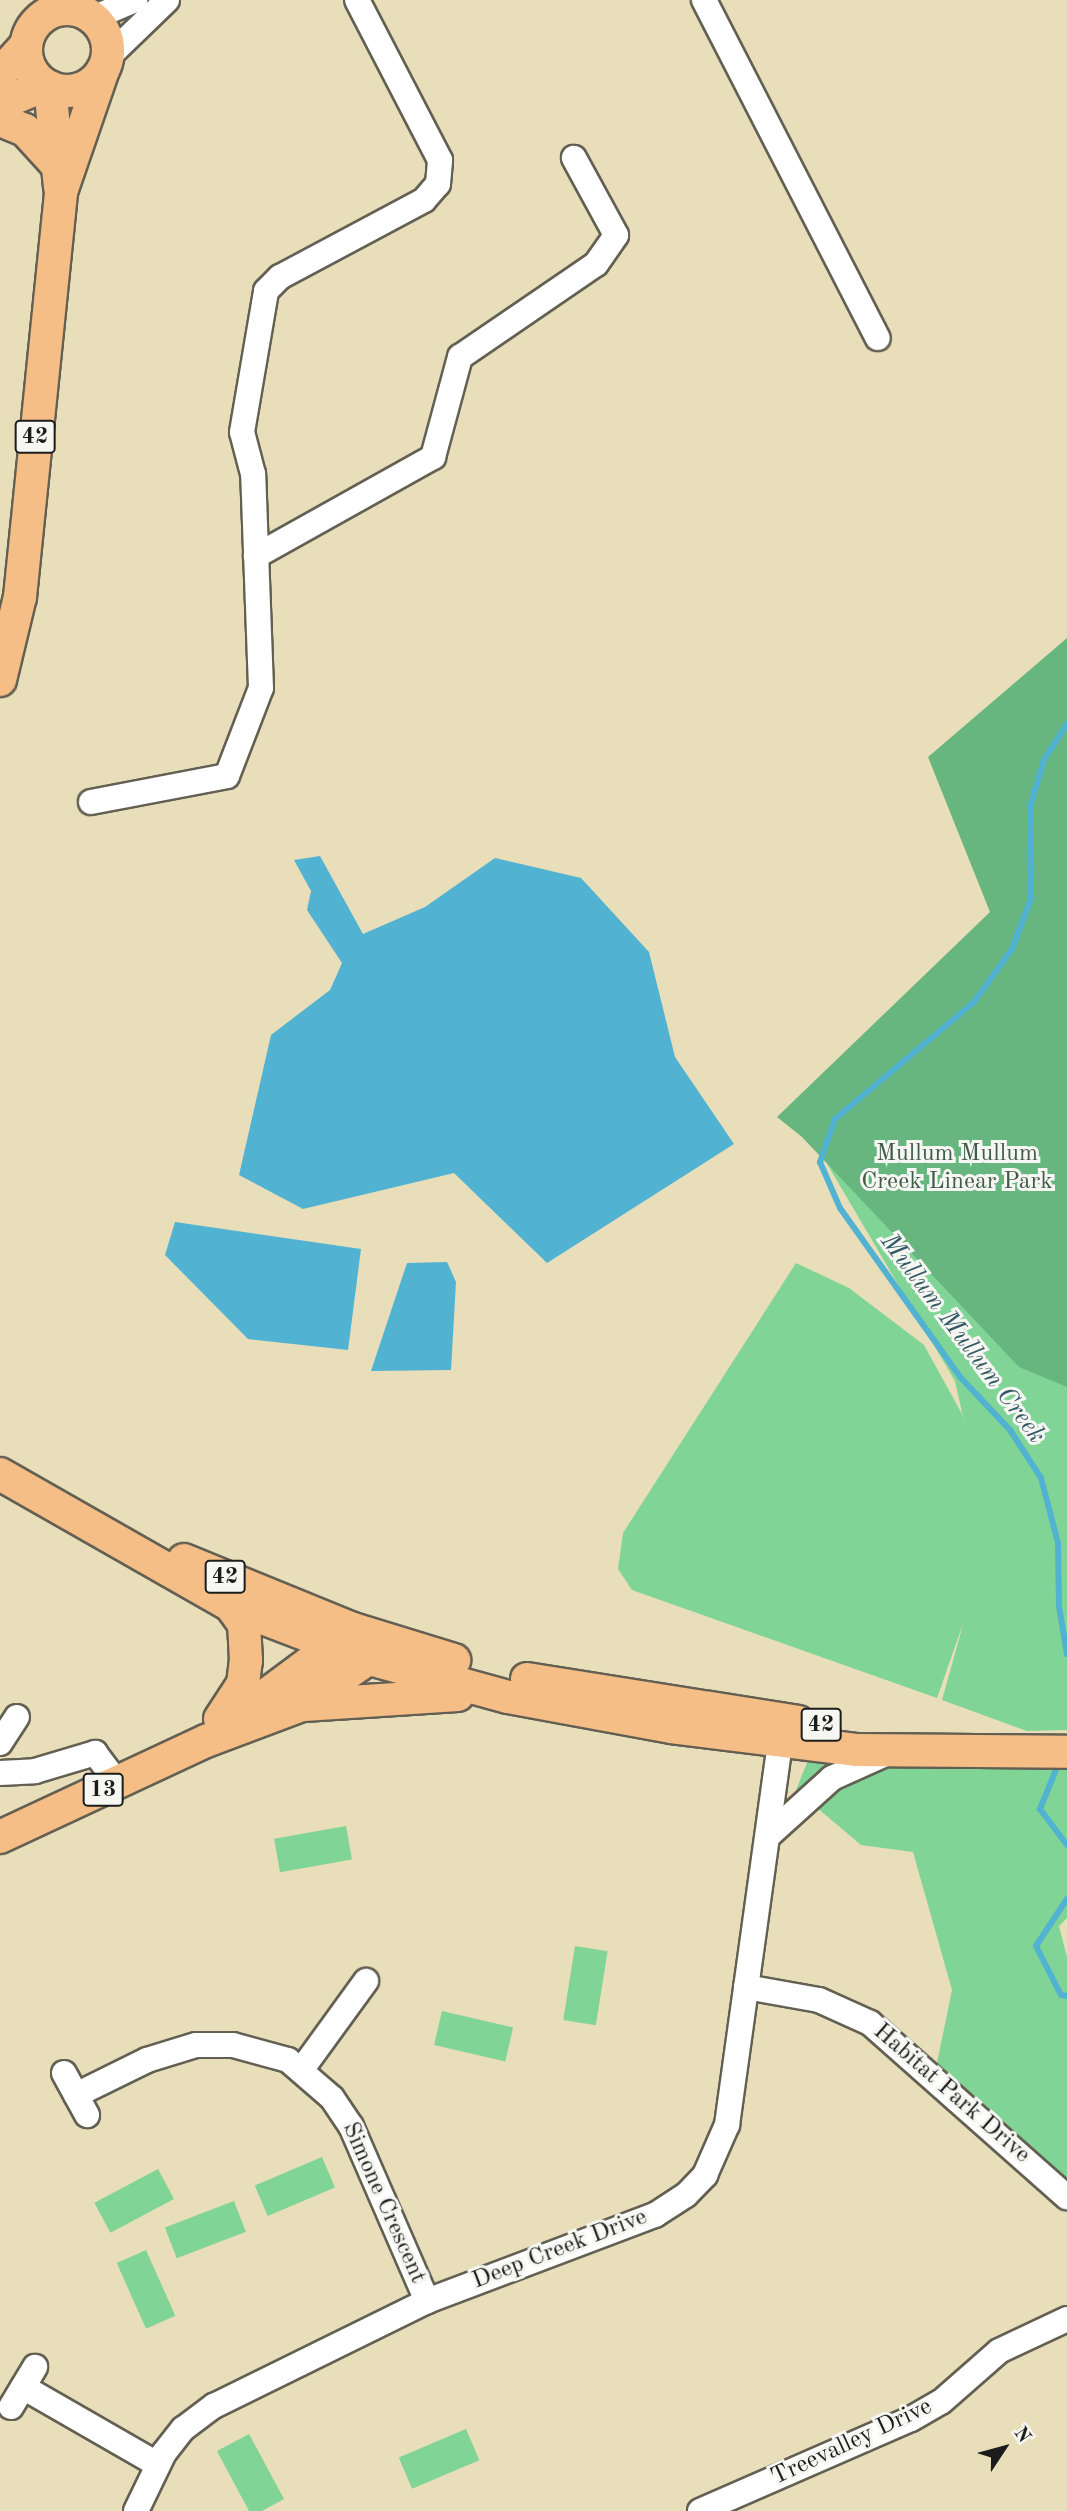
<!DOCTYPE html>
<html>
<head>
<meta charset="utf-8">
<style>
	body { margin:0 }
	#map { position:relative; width:1067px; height:2511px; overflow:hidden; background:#e8deb9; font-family:"Old Standard TT",serif }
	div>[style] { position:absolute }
	.green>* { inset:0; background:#80d496; transform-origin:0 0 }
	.forest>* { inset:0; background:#68b67f }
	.water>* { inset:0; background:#52b2d1 }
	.stream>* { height:6px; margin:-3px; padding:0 3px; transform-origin:3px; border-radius:3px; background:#52b2d1 }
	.roads { filter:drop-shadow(2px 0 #636053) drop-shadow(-2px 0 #636053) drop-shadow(0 2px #636053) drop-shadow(0 -2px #636053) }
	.minor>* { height:24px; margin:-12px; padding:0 12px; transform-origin:12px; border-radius:12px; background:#fff }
	.major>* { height:32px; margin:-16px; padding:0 16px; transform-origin:16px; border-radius:16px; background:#f6be87 }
	.major>.ring { margin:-16px; padding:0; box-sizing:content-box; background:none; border:32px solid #f6be87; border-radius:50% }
	span { translate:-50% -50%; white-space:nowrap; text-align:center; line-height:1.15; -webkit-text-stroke:6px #f6f6f2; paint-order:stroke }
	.shield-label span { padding:2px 5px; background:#f6f6f2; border:2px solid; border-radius:5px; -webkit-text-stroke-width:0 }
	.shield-label { font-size:23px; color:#1c1c1c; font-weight:700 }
	.park-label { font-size:24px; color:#3f5c47 }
	.street-label { font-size:24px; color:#1c1c1c }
	.water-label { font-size:26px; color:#325864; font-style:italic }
	.north { position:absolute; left:969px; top:2413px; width:70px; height:70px; -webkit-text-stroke:5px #f6f6f2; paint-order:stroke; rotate:54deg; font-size:19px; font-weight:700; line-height:28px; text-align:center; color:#1c1c1c }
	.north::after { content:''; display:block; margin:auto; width:24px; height:32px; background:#1c1c1c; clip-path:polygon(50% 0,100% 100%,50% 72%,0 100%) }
</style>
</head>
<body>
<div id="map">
	<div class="green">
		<i style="clip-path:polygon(1067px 741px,1067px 1730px,1027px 1731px,942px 1700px,964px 1621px,937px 1698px,632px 1590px,618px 1569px,623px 1533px,796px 1263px,849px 1288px,924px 1345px,962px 1414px,967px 1435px,955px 1381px,826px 1162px,1024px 948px)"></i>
		<i style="clip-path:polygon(1067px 1752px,1067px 1918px,1059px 1926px,1067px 1957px,1067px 2182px,937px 2063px,952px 1990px,913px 1852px,861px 1845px,796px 1790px,811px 1753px)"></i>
		<i style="left:346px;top:1826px;width:34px;height:73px;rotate:80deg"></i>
		<i style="left:575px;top:1946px;width:33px;height:75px;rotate:9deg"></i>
		<i style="left:442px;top:2011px;width:73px;height:35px;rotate:13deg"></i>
		<i style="left:322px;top:2157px;width:33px;height:73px;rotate:67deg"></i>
		<i style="left:158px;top:2169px;width:34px;height:72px;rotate:62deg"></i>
		<i style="left:234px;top:2201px;width:33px;height:74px;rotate:69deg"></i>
		<i style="left:146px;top:2250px;width:72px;height:32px;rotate:66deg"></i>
		<i style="left:466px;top:2429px;width:34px;height:73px;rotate:67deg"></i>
		<i style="clip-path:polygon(249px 2434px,284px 2499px,262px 2511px,249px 2511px,217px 2451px)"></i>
	</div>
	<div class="forest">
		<i style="clip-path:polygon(1067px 638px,1067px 1387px,1019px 1367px,802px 1137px,777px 1117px,990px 912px,928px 757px)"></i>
	</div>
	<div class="water">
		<i style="clip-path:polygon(320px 856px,363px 934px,425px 907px,495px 858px,581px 878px,649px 952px,675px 1057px,734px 1144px,547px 1263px,454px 1173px,303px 1209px,239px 1175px,271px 1035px,330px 990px,342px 963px,307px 910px,311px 891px,294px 860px)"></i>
		<i style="clip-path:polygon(175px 1222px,361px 1249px,348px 1350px,248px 1339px,165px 1255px)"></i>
		<i style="clip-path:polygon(447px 1262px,456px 1282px,451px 1370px,371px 1371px,407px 1263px)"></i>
	</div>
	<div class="stream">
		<i style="left:1067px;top:724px;width:43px;rotate:122.6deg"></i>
		<i style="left:1044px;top:760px;width:49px;rotate:106.6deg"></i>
		<i style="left:1030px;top:807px;width:91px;rotate:89.4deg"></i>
		<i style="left:1031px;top:898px;width:54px;rotate:110.4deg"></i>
		<i style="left:1012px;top:949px;width:65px;rotate:125.6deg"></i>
		<i style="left:974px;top:1002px;width:182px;rotate:139.9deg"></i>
		<i style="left:835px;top:1119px;width:46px;rotate:109.2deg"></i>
		<i style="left:820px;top:1162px;width:50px;rotate:66.5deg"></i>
		<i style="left:840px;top:1208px;width:209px;rotate:54.6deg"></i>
		<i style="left:961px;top:1378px;width:71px;rotate:46.7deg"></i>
		<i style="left:1010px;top:1430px;width:57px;rotate:57.1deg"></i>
		<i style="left:1041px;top:1478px;width:67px;rotate:75.3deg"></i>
		<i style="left:1058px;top:1543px;width:64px;rotate:89.1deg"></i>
		<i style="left:1059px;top:1607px;width:48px;rotate:80.3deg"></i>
		<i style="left:1059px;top:1762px;width:51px;rotate:112deg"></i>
		<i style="left:1040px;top:1809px;width:45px;rotate:53.1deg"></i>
		<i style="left:1067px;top:1899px;width:56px;rotate:123.4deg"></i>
		<i style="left:1036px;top:1946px;width:55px;rotate:63deg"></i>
		<i style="left:1061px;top:1995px;width:6px;rotate:9deg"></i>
	</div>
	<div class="roads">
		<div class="minor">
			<i style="left:704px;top:0;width:380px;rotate:62.8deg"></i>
			<i style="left:93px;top:18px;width:46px;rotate:-23.2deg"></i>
			<i style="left:108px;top:57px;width:82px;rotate:-44deg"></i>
			<i style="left:256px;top:556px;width:203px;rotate:-29.2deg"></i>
			<i style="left:433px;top:457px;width:104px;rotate:-74.9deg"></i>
			<i style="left:460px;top:357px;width:165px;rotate:-34.4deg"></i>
			<i style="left:596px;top:264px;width:35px;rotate:-55deg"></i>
			<i style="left:616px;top:235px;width:88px;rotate:-118.6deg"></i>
			<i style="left:91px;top:802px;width:138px;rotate:-10.8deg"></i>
			<i style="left:227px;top:776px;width:94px;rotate:-68.9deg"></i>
			<i style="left:261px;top:688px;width:214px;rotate:-92.1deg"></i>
			<i style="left:253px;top:474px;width:43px;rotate:-104.7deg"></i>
			<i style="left:242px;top:432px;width:143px;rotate:-80.3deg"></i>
			<i style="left:266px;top:291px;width:20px;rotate:-45deg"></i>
			<i style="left:280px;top:277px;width:163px;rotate:-28.1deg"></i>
			<i style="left:424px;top:200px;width:21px;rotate:-49deg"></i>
			<i style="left:438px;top:184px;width:24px;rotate:-85deg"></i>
			<i style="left:440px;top:160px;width:180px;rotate:-117.4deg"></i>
			<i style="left:0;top:1743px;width:31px;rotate:-57deg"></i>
			<i style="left:0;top:1773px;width:35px;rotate:-3deg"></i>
			<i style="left:35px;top:1771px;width:63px;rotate:-16.7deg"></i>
			<i style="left:95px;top:1753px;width:38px;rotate:53deg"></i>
			<i style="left:769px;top:1835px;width:85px;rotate:-42.1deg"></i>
			<i style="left:832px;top:1778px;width:61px;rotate:-24.1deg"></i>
			<i style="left:746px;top:1987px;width:74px;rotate:10.1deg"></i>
			<i style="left:819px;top:2000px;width:56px;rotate:24.3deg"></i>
			<i style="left:870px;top:2023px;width:263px;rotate:41.5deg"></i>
			<i style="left:302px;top:2069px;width:109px;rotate:-54deg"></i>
			<i style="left:64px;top:2073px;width:48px;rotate:61.3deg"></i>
			<i style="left:76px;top:2095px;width:79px;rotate:-26.2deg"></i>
			<i style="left:147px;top:2060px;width:51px;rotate:-17deg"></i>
			<i style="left:196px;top:2045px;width:37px"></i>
			<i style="left:233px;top:2045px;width:57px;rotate:15.3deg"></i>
			<i style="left:288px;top:2060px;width:58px;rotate:40.8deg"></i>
			<i style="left:332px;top:2098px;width:34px;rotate:56deg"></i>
			<i style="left:351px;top:2126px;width:191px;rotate:66.5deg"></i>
			<i style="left:23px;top:2387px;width:155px;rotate:29.9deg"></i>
			<i style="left:11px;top:2407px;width:47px;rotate:-59deg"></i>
			<i style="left:136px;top:2511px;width:64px;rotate:-64.2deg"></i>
			<i style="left:164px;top:2453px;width:31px;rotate:-52deg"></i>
			<i style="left:183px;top:2429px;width:39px;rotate:-37deg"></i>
			<i style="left:214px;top:2406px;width:237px;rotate:-26.2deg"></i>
			<i style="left:427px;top:2301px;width:244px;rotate:-20.7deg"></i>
			<i style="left:655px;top:2215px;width:37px;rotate:-33deg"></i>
			<i style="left:686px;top:2195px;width:28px;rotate:-46deg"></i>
			<i style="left:705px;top:2175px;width:55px;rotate:-66.3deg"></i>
			<i style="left:727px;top:2125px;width:406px;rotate:-82.1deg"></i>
			<i style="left:700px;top:2511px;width:230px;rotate:-23.6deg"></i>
			<i style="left:911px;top:2419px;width:34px;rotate:-30deg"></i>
			<i style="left:941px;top:2402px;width:77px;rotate:-41.3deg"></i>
			<i style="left:999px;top:2351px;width:75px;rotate:-25.2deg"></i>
		</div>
		<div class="major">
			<i class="ring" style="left:26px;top:9px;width:50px;height:50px"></i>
			<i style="left:0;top:74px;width:39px;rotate:-48deg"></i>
			<i style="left:50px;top:87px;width:100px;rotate:84.3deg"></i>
			<i style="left:0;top:104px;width:49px;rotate:-22.9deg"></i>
			<i style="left:0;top:120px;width:27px;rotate:22deg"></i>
			<i style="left:25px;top:130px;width:46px;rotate:47.6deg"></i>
			<i style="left:0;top:680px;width:85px;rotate:-76.5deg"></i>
			<i style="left:20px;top:597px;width:407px;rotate:-84.2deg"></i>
			<i style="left:61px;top:192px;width:129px;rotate:-71deg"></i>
			<i style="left:0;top:1474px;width:266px;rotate:29.7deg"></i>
			<i style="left:231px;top:1606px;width:149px;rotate:20.9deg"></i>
			<i style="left:370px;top:1659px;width:143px;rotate:15.4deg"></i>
			<i style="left:508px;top:1697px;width:166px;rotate:10.4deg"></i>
			<i style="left:671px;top:1727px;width:186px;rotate:7.1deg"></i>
			<i style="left:856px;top:1750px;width:211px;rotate:0.5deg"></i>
			<i style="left:184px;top:1560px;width:183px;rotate:22.2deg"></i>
			<i style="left:353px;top:1629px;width:106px;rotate:17.1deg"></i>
			<i style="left:527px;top:1679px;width:274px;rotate:9deg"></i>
			<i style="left:304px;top:1705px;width:154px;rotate:-3.7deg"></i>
			<i style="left:220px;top:1719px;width:42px;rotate:-56.7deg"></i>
			<i style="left:243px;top:1684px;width:23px;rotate:-83deg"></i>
			<i style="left:246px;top:1661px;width:37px;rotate:-93deg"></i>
			<i style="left:244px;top:1624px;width:22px;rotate:-126deg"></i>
			<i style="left:223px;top:1727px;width:154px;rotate:-36.6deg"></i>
			<i style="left:0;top:1837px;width:227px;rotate:-25deg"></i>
			<i style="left:206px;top:1741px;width:103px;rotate:-20.6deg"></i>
			<i style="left:302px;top:1705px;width:98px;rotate:-35deg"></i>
		</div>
	</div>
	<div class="shield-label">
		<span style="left:35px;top:437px">42</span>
		<span style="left:225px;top:1577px">42</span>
		<span style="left:821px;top:1725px">42</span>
		<span style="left:103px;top:1790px">13</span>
	</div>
	<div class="park-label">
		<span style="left:957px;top:1169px">Mullum Mullum<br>Creek Linear Park</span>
	</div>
	<div class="street-label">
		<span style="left:951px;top:2094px;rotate:41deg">Habitat Park Drive</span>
		<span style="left:383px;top:2203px;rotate:66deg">Simone Crescent</span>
		<span style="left:560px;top:2250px;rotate:-21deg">Deep Creek Drive</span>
		<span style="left:852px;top:2443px;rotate:-25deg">Treevalley Drive</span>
	</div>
	<div class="water-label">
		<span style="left:962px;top:1339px;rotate:53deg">Mullum Mullum Creek</span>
	</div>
	<div class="north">N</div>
</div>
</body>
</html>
